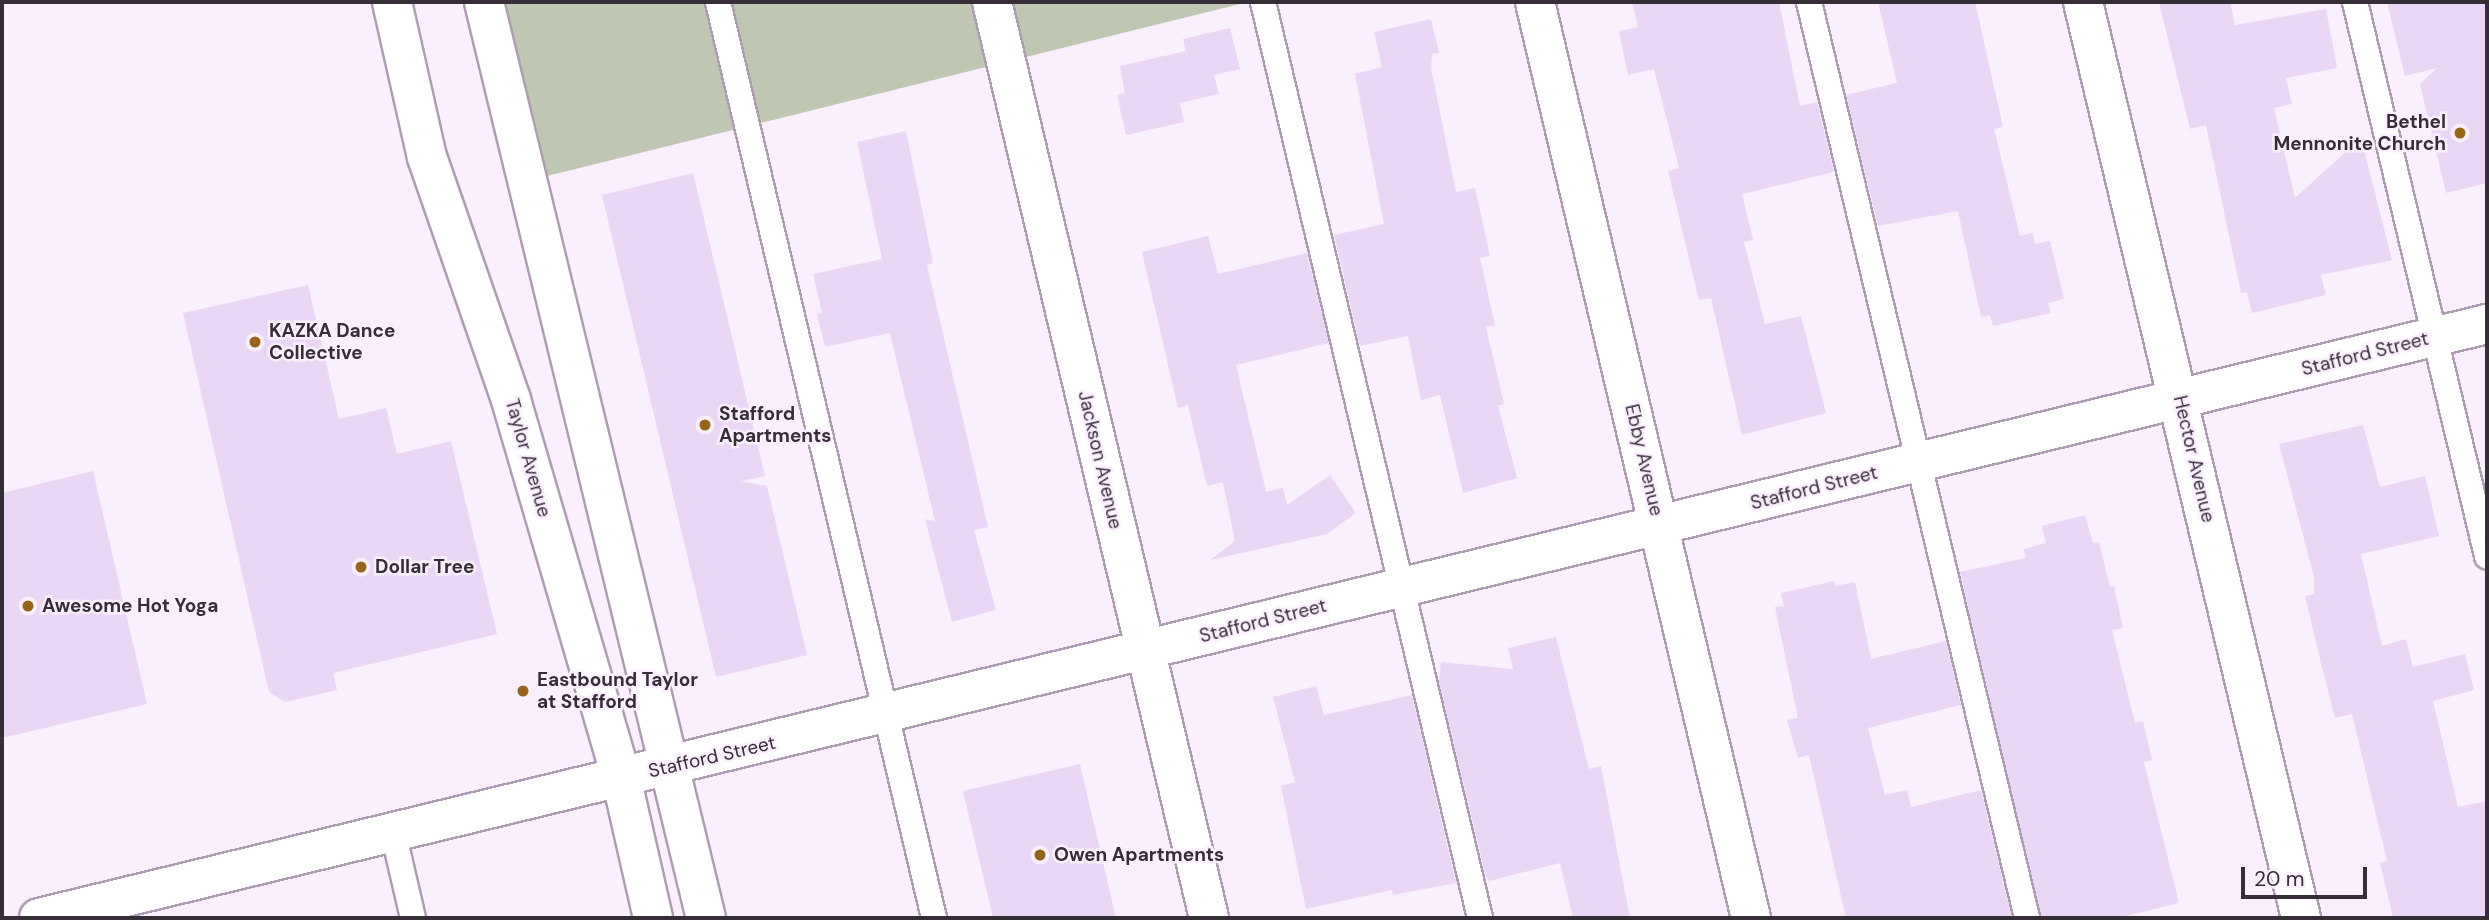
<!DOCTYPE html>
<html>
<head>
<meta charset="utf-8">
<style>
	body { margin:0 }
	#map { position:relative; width:2489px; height:920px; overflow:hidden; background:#faeffd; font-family:"DM Sans",sans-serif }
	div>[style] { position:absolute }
	.green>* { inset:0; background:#bfc7b2 }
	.building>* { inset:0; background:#ead7f5 }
	.roads { filter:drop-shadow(2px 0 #ae9db2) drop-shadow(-2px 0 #ae9db2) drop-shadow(0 2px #ae9db2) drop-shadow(0 -2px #ae9db2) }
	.lane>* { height:24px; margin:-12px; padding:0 12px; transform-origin:12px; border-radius:12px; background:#fff }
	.street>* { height:38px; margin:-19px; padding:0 19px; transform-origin:19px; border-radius:19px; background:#fff }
	.secondary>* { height:38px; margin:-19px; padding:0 19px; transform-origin:19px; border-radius:19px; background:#fff }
	.dots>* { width:19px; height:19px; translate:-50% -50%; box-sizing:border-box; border:4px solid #faeffd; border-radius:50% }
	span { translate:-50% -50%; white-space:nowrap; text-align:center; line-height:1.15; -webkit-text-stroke:5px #faeffd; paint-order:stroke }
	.poi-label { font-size:19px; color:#362e37; font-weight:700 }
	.right { translate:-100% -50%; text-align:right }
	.left { translate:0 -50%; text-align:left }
	.street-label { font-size:19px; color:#362e37 }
	.frame { position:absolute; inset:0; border:4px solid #362e37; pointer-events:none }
	.scale { position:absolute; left:2241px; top:867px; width:126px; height:32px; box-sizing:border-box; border:4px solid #362e37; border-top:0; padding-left:9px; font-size:21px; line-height:24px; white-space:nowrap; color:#362e37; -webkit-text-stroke:5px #faeffd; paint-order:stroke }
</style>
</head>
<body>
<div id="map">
	<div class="green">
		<i style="clip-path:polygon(484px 2px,1248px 2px,527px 181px)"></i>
	</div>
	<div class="building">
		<i style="clip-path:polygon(1632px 2px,1779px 2px,1800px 106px,1817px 102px,1834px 172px,1742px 194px,1753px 240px,1744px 242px,1765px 324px,1801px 316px,1826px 413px,1742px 435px,1711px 298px,1699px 300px,1668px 171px,1679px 168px,1654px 69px,1628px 75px,1619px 31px,1638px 27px)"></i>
		<i style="clip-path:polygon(1878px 2px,1975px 2px,2003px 127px,1994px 129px,2020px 236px,2033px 233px,2035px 244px,2050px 241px,2064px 299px,2048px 303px,2051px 313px,1993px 326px,1990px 315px,1981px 317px,1958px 211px,1878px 226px,1846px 95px,1897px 83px)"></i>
		<i style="clip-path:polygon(2159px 2px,2230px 2px,2235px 25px,2326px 9px,2337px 68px,2286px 78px,2292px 104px,2274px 108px,2295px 198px,2361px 138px,2392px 260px,2321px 275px,2326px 295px,2252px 313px,2247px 292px,2241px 293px,2206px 125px,2190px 129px)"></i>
		<i style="clip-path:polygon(2387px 2px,2487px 2px,2487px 183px,2446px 193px,2420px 84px,2437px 68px,2405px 76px)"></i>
		<i style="clip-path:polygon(1431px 19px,1439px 53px,1432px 54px,1431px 68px,1456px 192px,1475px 188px,1490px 256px,1480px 258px,1495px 325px,1486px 327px,1504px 404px,1498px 406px,1517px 478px,1463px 493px,1440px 395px,1421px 400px,1408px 336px,1360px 346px,1334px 235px,1384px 224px,1355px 74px,1382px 67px,1374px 32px)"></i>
		<i style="clip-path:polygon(1230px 28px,1240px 69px,1214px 75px,1219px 94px,1180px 103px,1184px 122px,1126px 135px,1117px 95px,1125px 93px,1120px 66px,1186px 51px,1183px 39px)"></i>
		<i style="clip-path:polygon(906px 131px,933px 263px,927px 265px,988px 527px,974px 530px,996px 610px,952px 622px,925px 519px,935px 521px,890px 333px,825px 347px,817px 314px,822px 313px,813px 274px,882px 259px,857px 142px)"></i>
		<i style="clip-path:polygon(693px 173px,765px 476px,741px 481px,767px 486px,807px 655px,716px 677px,602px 195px)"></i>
		<i style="clip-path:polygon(1208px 236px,1218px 274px,1307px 253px,1329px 343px,1236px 365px,1266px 492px,1283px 488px,1287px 505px,1330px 475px,1356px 513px,1327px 534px,1210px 560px,1235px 541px,1223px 482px,1207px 486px,1188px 405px,1178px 408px,1142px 252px)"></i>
		<i style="clip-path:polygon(308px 285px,339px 419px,386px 408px,397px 454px,451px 441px,497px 634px,333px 673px,337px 690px,285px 702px,269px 692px,183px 313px)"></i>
		<i style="clip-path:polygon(2363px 425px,2380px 487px,2425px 476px,2439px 536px,2361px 554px,2382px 646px,2406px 639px,2413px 667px,2465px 654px,2474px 690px,2433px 701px,2458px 807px,2487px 801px,2487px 918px,2393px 918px,2380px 863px,2387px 861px,2352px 714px,2335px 718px,2321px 663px,2305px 596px,2314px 594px,2314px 577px,2279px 444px)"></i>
		<i style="clip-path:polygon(93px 471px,147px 704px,2px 738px,2px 493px)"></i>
		<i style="clip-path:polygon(2085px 515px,2093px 543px,2099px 542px,2110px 587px,2114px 586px,2123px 628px,2112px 630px,2135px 723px,2143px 721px,2152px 760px,2144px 762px,2179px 903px,2117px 918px,2041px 918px,1960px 572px,2026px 558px,2024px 549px,2046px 543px,2042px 526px)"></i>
		<i style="clip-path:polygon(1834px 581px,1835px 586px,1855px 582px,1871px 659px,1946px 641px,1961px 705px,1868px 728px,1885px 795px,1907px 790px,1911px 807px,1981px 790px,2012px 918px,1846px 918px,1809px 755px,1798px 758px,1787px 720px,1798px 718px,1775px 607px,1784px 606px,1781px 593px)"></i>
		<i style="clip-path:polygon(1556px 637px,1589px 769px,1601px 766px,1630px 918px,1573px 918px,1560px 863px,1489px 881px,1486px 877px,1439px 682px,1441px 662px,1513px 669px,1508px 648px)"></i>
		<i style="clip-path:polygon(1316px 686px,1324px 715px,1412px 695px,1456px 883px,1393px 895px,1392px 890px,1306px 909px,1281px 786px,1295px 782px,1273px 697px)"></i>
		<i style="clip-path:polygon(1080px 764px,1116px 918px,993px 918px,963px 791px)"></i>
	</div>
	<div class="roads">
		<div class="lane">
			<i style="left:718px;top:2px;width:941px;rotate:76.73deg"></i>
			<i style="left:1263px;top:2px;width:941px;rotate:76.67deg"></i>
			<i style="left:1809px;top:2px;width:942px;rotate:76.61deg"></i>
			<i style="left:2355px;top:2px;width:570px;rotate:76.6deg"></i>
			<i style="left:393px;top:832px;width:88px;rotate:76.9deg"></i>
		</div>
		<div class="street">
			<i style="left:992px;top:2px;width:941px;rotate:76.67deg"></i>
			<i style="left:1535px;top:2px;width:941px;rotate:76.73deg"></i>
			<i style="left:2083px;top:2px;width:942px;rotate:76.61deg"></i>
		</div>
		<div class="secondary">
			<i style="left:392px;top:2px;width:159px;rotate:77.3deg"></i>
			<i style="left:427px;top:157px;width:257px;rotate:70.9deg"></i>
			<i style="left:511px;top:400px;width:393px;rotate:73.7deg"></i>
			<i style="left:621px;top:777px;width:145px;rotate:77.2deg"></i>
			<i style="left:484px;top:2px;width:943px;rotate:76.38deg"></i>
			<i style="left:39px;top:918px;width:2519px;rotate:-13.64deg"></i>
		</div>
	</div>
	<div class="dots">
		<i style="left:2460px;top:133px;background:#976517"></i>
		<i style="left:255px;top:342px;background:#976517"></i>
		<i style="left:705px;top:425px;background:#976517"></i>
		<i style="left:361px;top:567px;background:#976517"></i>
		<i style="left:28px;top:606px;background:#976517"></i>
		<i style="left:523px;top:691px;background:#976517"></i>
		<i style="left:1040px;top:855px;background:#976517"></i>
	</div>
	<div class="poi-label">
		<span class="right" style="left:2446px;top:133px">Bethel<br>Mennonite Church</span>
		<span class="left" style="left:269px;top:342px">KAZKA Dance<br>Collective</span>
		<span class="left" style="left:719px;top:425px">Stafford<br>Apartments</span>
		<span class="left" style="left:375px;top:567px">Dollar Tree</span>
		<span class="left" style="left:42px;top:606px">Awesome Hot Yoga</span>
		<span class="left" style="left:537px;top:691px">Eastbound Taylor<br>at Stafford</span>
		<span class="left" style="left:1054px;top:855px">Owen Apartments</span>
	</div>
	<div class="street-label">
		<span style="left:2365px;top:354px;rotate:-14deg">Stafford Street</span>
		<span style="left:528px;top:458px;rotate:74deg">Taylor Avenue</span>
		<span style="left:2194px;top:459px;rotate:77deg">Hector Avenue</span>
		<span style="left:1100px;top:460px;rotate:77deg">Jackson Avenue</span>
		<span style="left:1644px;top:460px;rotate:77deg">Ebby Avenue</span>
		<span style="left:1814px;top:488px;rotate:-14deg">Stafford Street</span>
		<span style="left:1263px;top:621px;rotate:-14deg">Stafford Street</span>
		<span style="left:712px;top:757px;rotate:-13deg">Stafford Street</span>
	</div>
	<div class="frame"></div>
	<div class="scale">20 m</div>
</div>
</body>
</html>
